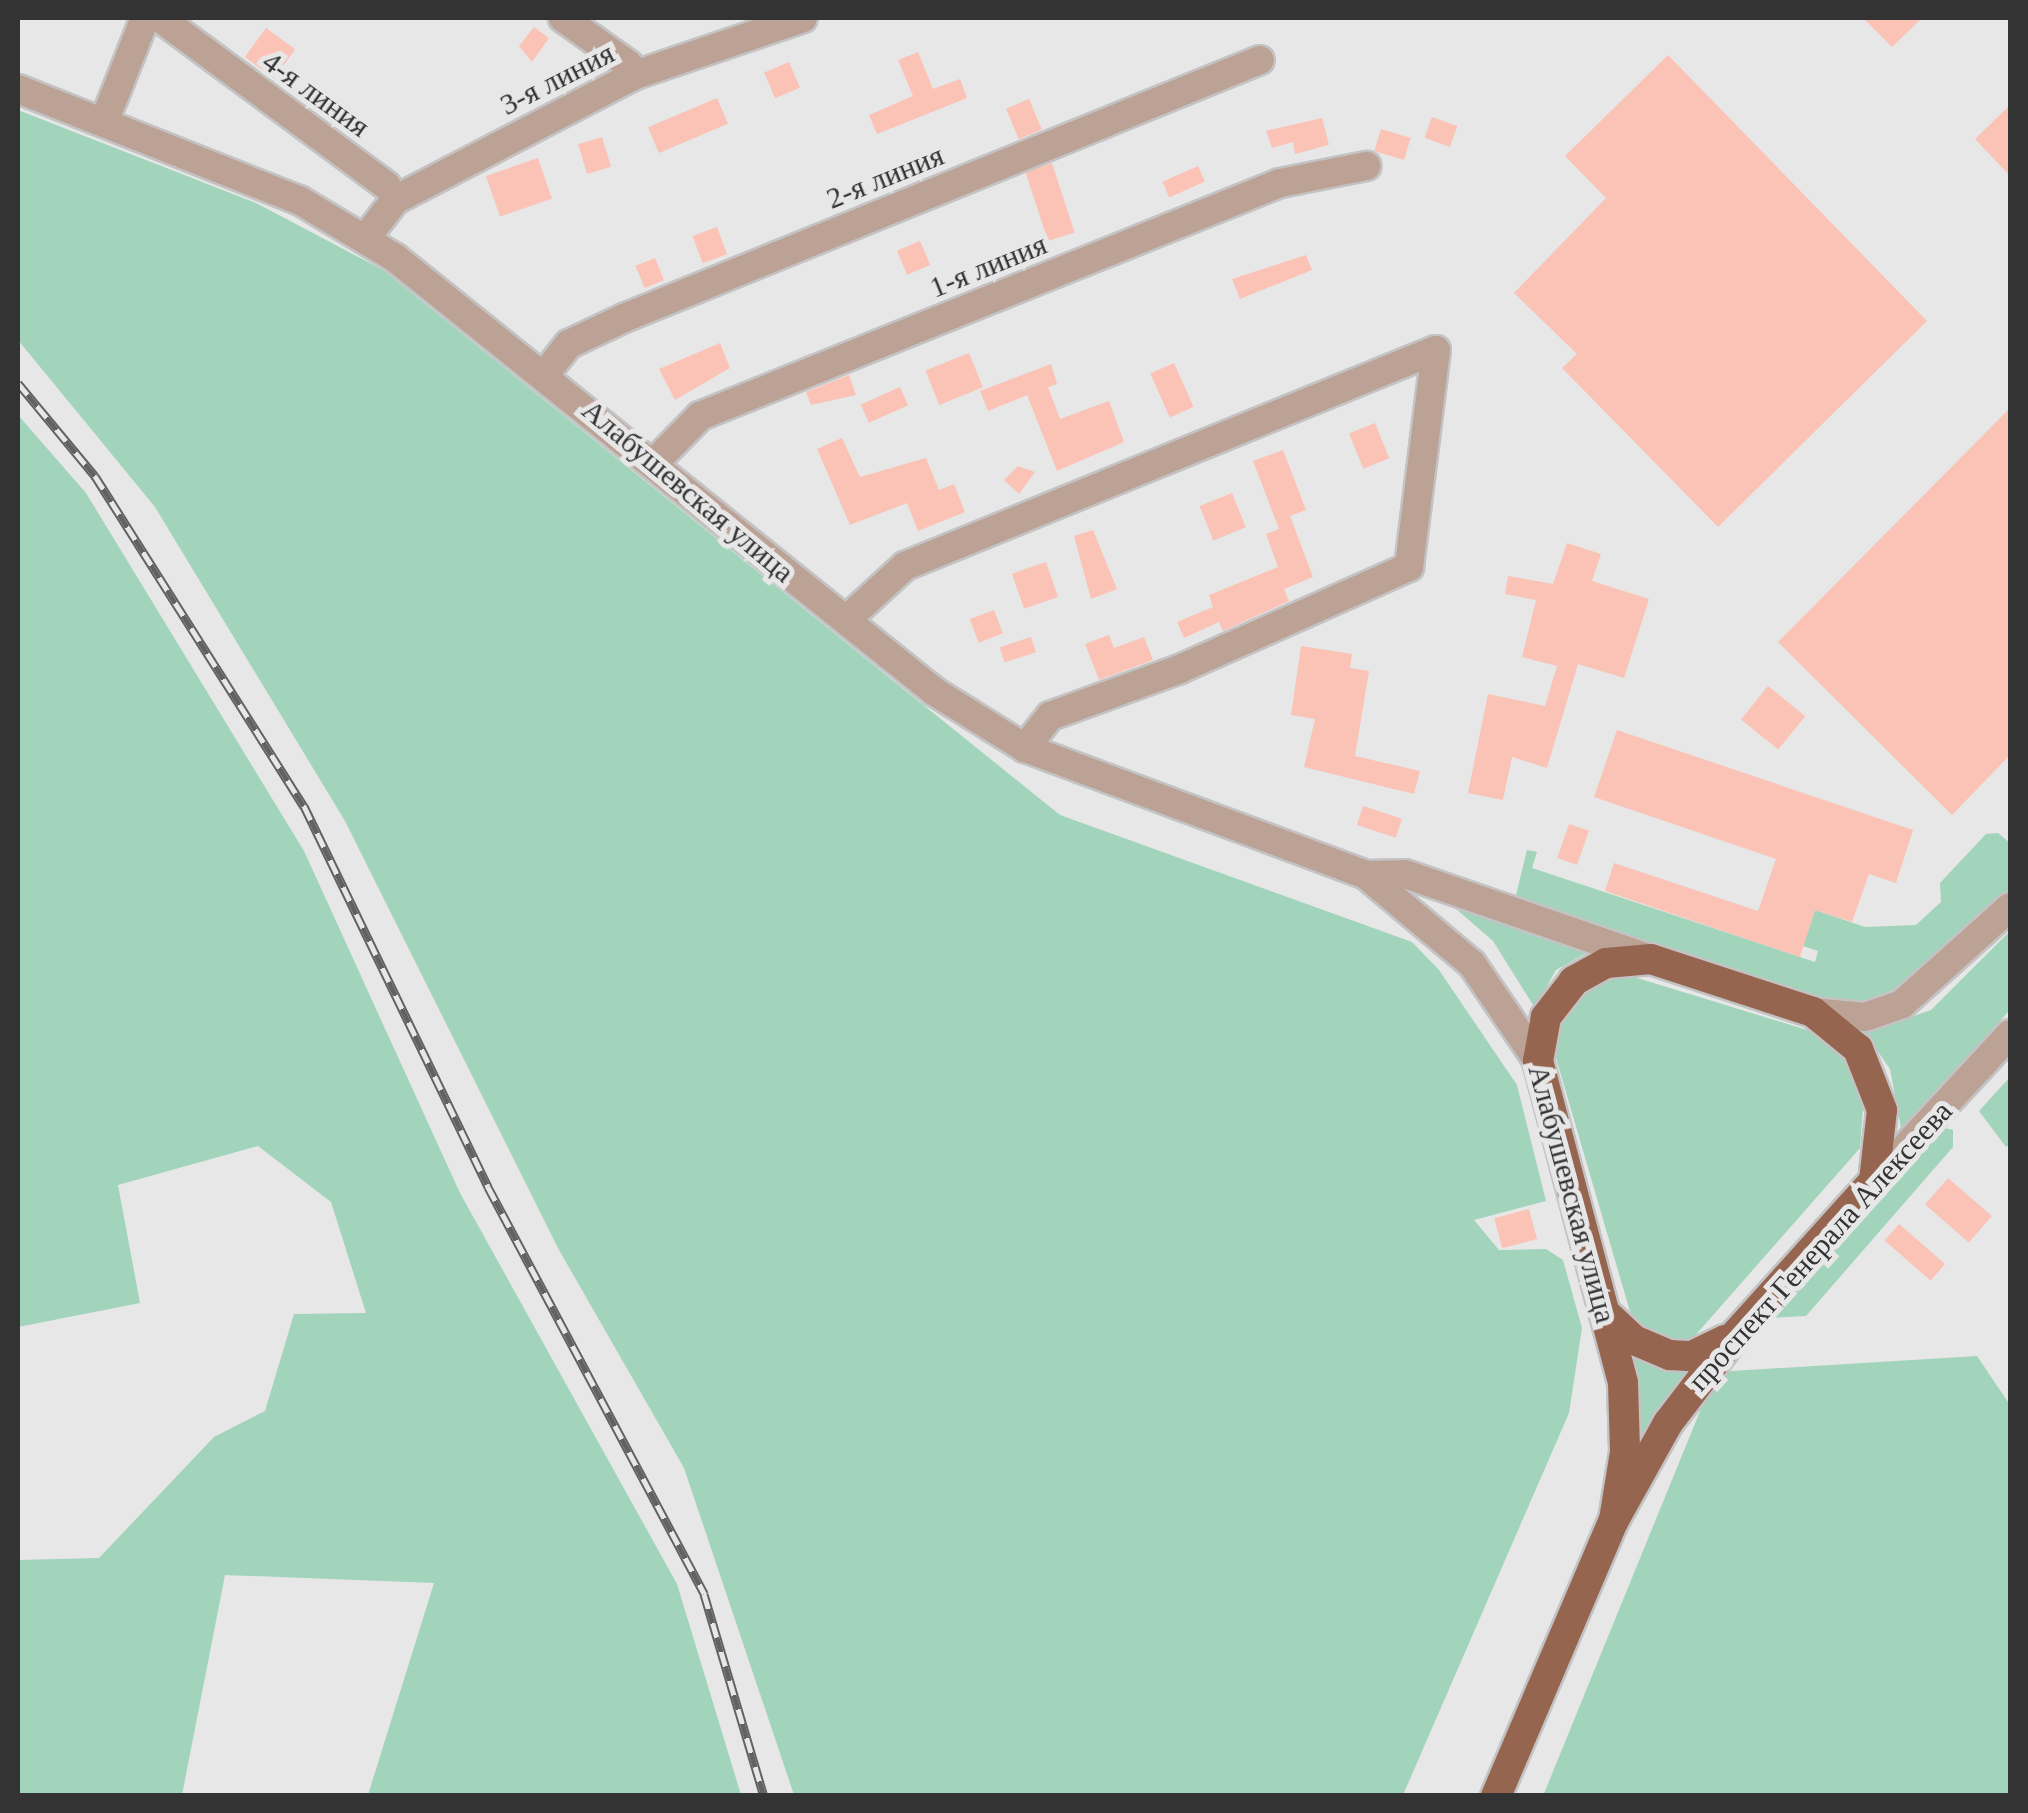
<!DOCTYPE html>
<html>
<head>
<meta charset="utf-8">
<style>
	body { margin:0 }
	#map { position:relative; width:2028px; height:1813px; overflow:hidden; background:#e7e7e8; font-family:Georgia,serif }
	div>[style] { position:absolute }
	.green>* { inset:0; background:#a1d4bb }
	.building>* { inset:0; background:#fac3b6; transform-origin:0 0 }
	.roads { filter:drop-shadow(2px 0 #c3c3c4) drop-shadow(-2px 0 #c3c3c4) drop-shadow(0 2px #c3c3c4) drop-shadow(0 -2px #c3c3c4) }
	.minor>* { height:28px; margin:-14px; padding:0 14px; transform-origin:14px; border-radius:14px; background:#bca195 }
	.major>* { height:30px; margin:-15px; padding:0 15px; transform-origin:15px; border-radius:15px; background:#956550 }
	.rail>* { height:9px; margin-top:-4.5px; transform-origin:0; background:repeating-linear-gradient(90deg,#e7e7e8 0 15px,#626263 0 30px); box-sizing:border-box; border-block:2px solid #626263 }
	span { translate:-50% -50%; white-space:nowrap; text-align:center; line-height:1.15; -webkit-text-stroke:10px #e7e7e8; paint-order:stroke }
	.street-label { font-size:30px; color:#333 }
	.frame { position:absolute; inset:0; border:20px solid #333; pointer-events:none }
</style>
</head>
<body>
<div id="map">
	<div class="green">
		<i style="clip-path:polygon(18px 110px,256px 203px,383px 270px,1060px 815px,1412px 942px,1439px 970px,1517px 1085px,1546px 1201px,1474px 1220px,1499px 1250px,1546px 1249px,1563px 1260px,1582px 1328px,1569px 1413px,1403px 1795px,794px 1795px,684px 1468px,559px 1250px,345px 821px,155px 507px,18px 340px)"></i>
		<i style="clip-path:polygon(18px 415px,86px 493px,304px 851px,460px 1193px,677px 1584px,741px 1795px,368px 1795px,434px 1583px,225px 1575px,182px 1795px,18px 1795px,18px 1560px,99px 1558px,214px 1437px,265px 1411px,294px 1314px,366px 1313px,331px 1202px,258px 1146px,118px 1185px,140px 1303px,18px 1327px)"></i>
		<i style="clip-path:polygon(1998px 833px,2010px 843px,2010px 890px,1914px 984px,1861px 1004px,1830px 1003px,1518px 902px,1516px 895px,1527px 850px,1537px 852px,1532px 868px,1815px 962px,1818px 951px,1803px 946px,1815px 910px,1865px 927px,1916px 925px,1941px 902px,1940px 883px,1986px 834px)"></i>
		<i style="clip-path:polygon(1439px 894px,1599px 946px,1556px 970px,1535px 1008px,1493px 941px)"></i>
		<i style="clip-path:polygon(2010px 931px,2010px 1010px,1901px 1128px,1890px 1069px,1865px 1033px,1931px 1010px)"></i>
		<i style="clip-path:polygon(1621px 973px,1807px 1030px,1839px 1049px,1864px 1094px,1860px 1148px,1693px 1338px,1679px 1344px,1637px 1327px,1631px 1315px,1551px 1041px,1580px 986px)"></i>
		<i style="clip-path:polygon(2010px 1077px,2010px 1144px,2006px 1147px,1979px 1111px)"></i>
		<i style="clip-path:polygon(1945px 1128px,1953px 1130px,1953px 1147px,1806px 1316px,1771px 1318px)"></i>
		<i style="clip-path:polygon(1633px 1354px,1670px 1368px,1696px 1364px,1635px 1454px)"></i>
		<i style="clip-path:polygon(1977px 1356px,2010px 1405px,2010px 1795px,1543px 1796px,1716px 1372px)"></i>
	</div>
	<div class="building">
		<i style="clip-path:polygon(1863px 18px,1922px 18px,1892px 47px)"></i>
		<i style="clip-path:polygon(534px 27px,549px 38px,532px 62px,519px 46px)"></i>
		<i style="left:266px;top:28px;width:36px;height:36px;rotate:36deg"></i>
		<i style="clip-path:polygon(918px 52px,933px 89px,960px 79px,967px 98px,877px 134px,869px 115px,913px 96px,898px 60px)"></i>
		<i style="clip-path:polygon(1668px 55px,1927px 321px,1718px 527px,1562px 368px,1577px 354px,1514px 293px,1606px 198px,1565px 156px)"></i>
		<i style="left:789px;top:62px;width:28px;height:27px;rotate:67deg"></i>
		<i style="left:717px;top:98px;width:28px;height:75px;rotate:67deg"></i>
		<i style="left:1029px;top:99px;width:33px;height:25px;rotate:67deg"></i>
		<i style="clip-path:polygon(2010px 105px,2010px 176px,1975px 139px)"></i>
		<i style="left:1432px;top:117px;width:27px;height:22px;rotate:20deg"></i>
		<i style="clip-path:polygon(1322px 118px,1329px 145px,1295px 154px,1293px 142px,1272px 148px,1266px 131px)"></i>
		<i style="left:1381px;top:129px;width:31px;height:23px;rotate:17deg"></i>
		<i style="left:602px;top:137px;width:31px;height:25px;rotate:73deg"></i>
		<i style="left:538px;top:158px;width:43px;height:55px;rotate:71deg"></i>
		<i style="left:1052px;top:163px;width:73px;height:28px;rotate:72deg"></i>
		<i style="left:1198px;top:166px;width:17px;height:39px;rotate:66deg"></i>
		<i style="left:717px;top:227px;width:29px;height:26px;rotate:70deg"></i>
		<i style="left:920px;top:241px;width:26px;height:25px;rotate:67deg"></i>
		<i style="clip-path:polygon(1306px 255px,1312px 270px,1240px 299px,1232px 279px)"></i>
		<i style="left:655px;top:258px;width:24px;height:21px;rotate:68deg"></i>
		<i style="clip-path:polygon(720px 343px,730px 368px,675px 400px,659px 369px)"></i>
		<i style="left:969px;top:353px;width:37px;height:47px;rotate:68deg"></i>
		<i style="left:1174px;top:363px;width:48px;height:26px;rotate:66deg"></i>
		<i style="clip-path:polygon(1051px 364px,1057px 384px,1048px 387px,1060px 419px,1109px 401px,1124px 442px,1057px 471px,1027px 395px,988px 411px,980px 391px)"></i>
		<i style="clip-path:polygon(849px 375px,856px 395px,811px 405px,806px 392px)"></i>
		<i style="left:900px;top:387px;width:20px;height:43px;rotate:66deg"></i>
		<i style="clip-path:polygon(2010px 408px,2010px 755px,1952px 815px,1778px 642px)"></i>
		<i style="left:1375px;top:423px;width:38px;height:28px;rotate:68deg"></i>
		<i style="clip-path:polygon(842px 438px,860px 477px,926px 458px,939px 490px,954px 484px,965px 512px,918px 531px,907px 503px,850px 525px,817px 449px)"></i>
		<i style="clip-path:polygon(1283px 450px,1306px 510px,1290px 516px,1313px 577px,1284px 589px,1289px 601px,1223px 631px,1219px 622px,1184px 638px,1177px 622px,1213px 607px,1209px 595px,1278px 567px,1266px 534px,1279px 529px,1253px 461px)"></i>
		<i style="clip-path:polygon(1018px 466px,1035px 472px,1019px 494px,1004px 480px)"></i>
		<i style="left:1232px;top:493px;width:37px;height:35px;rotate:68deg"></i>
		<i style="clip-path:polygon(1093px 530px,1117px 589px,1091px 599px,1074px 536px)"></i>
		<i style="clip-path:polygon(1567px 543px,1601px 554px,1592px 581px,1649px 599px,1624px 678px,1578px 664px,1547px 768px,1512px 757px,1503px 800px,1468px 793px,1488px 694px,1545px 706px,1557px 666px,1522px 657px,1536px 600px,1505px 594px,1508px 576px,1553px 584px)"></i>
		<i style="left:1046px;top:562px;width:37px;height:36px;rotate:71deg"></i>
		<i style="left:994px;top:610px;width:25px;height:26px;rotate:69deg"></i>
		<i style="clip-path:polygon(1109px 635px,1114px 648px,1144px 637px,1153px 660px,1099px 680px,1085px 644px)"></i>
		<i style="left:1031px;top:637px;width:16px;height:33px;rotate:72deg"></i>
		<i style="clip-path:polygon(1301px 646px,1352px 654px,1350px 668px,1369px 671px,1355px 756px,1420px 771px,1414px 794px,1304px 767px,1315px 719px,1291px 715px)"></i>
		<i style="left:1768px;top:686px;width:48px;height:43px;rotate:39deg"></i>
		<i style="clip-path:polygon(1617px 730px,1913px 830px,1896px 883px,1869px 874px,1852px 922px,1815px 910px,1800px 957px,1605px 891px,1614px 863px,1758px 911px,1776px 859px,1594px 797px)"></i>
		<i style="left:1363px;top:806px;width:41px;height:20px;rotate:18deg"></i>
		<i style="left:1569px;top:824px;width:21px;height:36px;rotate:19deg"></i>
		<i style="left:1948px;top:1178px;width:58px;height:35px;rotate:41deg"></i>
		<i style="left:1529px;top:1209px;width:31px;height:36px;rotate:75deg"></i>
		<i style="left:1899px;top:1224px;width:61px;height:22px;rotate:41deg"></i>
	</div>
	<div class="roads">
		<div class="minor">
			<i style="left:160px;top:18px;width:282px;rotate:36.5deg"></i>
			<i style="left:563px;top:18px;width:80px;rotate:35.3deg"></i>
			<i style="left:18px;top:89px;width:302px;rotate:21.6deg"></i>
			<i style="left:299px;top:200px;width:111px;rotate:31deg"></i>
			<i style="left:394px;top:257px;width:694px;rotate:38.8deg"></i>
			<i style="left:935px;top:692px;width:106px;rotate:31.9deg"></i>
			<i style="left:1025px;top:748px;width:364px;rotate:20.4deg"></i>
			<i style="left:1366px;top:875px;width:39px;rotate:-1deg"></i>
			<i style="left:1405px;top:874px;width:260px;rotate:19.1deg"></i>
			<i style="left:104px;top:122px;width:112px;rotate:-68.5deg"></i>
			<i style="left:365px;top:239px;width:49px;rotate:-52.4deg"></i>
			<i style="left:395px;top:200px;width:271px;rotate:-27.5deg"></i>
			<i style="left:635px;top:75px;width:177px;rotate:-18.7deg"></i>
			<i style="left:546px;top:373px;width:37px;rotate:-52deg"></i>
			<i style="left:569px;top:344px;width:61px;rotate:-25.3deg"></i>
			<i style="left:624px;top:318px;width:686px;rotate:-22.08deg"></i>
			<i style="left:654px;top:463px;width:66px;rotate:-45.6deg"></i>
			<i style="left:700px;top:416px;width:625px;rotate:-21.89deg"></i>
			<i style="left:1280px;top:183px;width:88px;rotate:-11.2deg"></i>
			<i style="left:846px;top:620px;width:80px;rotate:-42.5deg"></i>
			<i style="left:905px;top:566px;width:573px;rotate:-22.14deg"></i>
			<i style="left:1436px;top:350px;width:219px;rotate:97.1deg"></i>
			<i style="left:1409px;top:567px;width:251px;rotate:156deg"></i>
			<i style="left:1180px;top:669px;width:138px;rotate:160.1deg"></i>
			<i style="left:1050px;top:716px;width:41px;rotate:128deg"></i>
			<i style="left:1366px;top:875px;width:138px;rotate:40deg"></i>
			<i style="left:1472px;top:964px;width:117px;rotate:55.8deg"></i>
			<i style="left:1813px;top:1012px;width:52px;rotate:5.5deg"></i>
			<i style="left:1865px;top:1017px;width:39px;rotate:-19deg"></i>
			<i style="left:1902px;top:1004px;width:145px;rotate:-41.9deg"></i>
			<i style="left:1874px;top:1181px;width:200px;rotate:-47.2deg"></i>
		</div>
		<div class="major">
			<i style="left:1604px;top:1312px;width:41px;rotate:43deg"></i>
			<i style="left:1634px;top:1340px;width:39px;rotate:23deg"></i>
			<i style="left:1670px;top:1355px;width:22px;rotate:3deg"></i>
			<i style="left:1692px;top:1356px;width:37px;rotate:-26deg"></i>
			<i style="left:1496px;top:1796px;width:300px;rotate:-66.9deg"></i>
			<i style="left:1614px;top:1520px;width:111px;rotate:-60.9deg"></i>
			<i style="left:1668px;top:1423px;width:112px;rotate:-52.6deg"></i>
			<i style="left:1736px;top:1334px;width:206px;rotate:-48deg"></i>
			<i style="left:1874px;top:1181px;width:71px;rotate:-83.6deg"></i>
			<i style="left:1882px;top:1110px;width:66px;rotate:-111.5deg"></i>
			<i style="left:1858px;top:1049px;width:58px;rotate:-140.6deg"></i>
			<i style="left:1813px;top:1012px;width:170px;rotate:-161.9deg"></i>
			<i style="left:1651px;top:959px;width:45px;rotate:174.9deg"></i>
			<i style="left:1606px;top:963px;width:37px;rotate:151deg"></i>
			<i style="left:1574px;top:981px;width:46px;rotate:127.9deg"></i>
			<i style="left:1546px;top:1017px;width:45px;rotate:100.3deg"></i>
			<i style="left:1538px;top:1061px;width:333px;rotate:75.2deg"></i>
			<i style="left:1623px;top:1383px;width:69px;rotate:88.3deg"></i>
			<i style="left:1625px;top:1452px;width:69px;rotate:99.2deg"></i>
		</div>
	</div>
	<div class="rail">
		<i style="left:18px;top:383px;width:121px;rotate:50.4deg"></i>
		<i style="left:95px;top:476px;width:391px;rotate:57.7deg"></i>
		<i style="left:304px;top:806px;width:423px;rotate:64.2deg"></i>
		<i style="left:488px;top:1187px;width:461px;rotate:62deg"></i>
		<i style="left:704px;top:1594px;width:211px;rotate:73.5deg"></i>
	</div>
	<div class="street-label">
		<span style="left:557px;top:79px;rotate:-27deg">3-я линия</span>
		<span style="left:316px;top:94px;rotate:36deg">4-я линия</span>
		<span style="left:885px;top:177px;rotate:-22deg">2-я линия</span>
		<span style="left:988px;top:266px;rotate:-22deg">1-я линия</span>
		<span style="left:688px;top:491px;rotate:40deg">Алабушевская улица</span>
		<span style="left:1572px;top:1194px;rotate:75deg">Алабушевская улица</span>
		<span style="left:1820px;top:1246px;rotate:-48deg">проспект Генерала Алексеева</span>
	</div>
	<div class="frame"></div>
</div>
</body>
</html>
